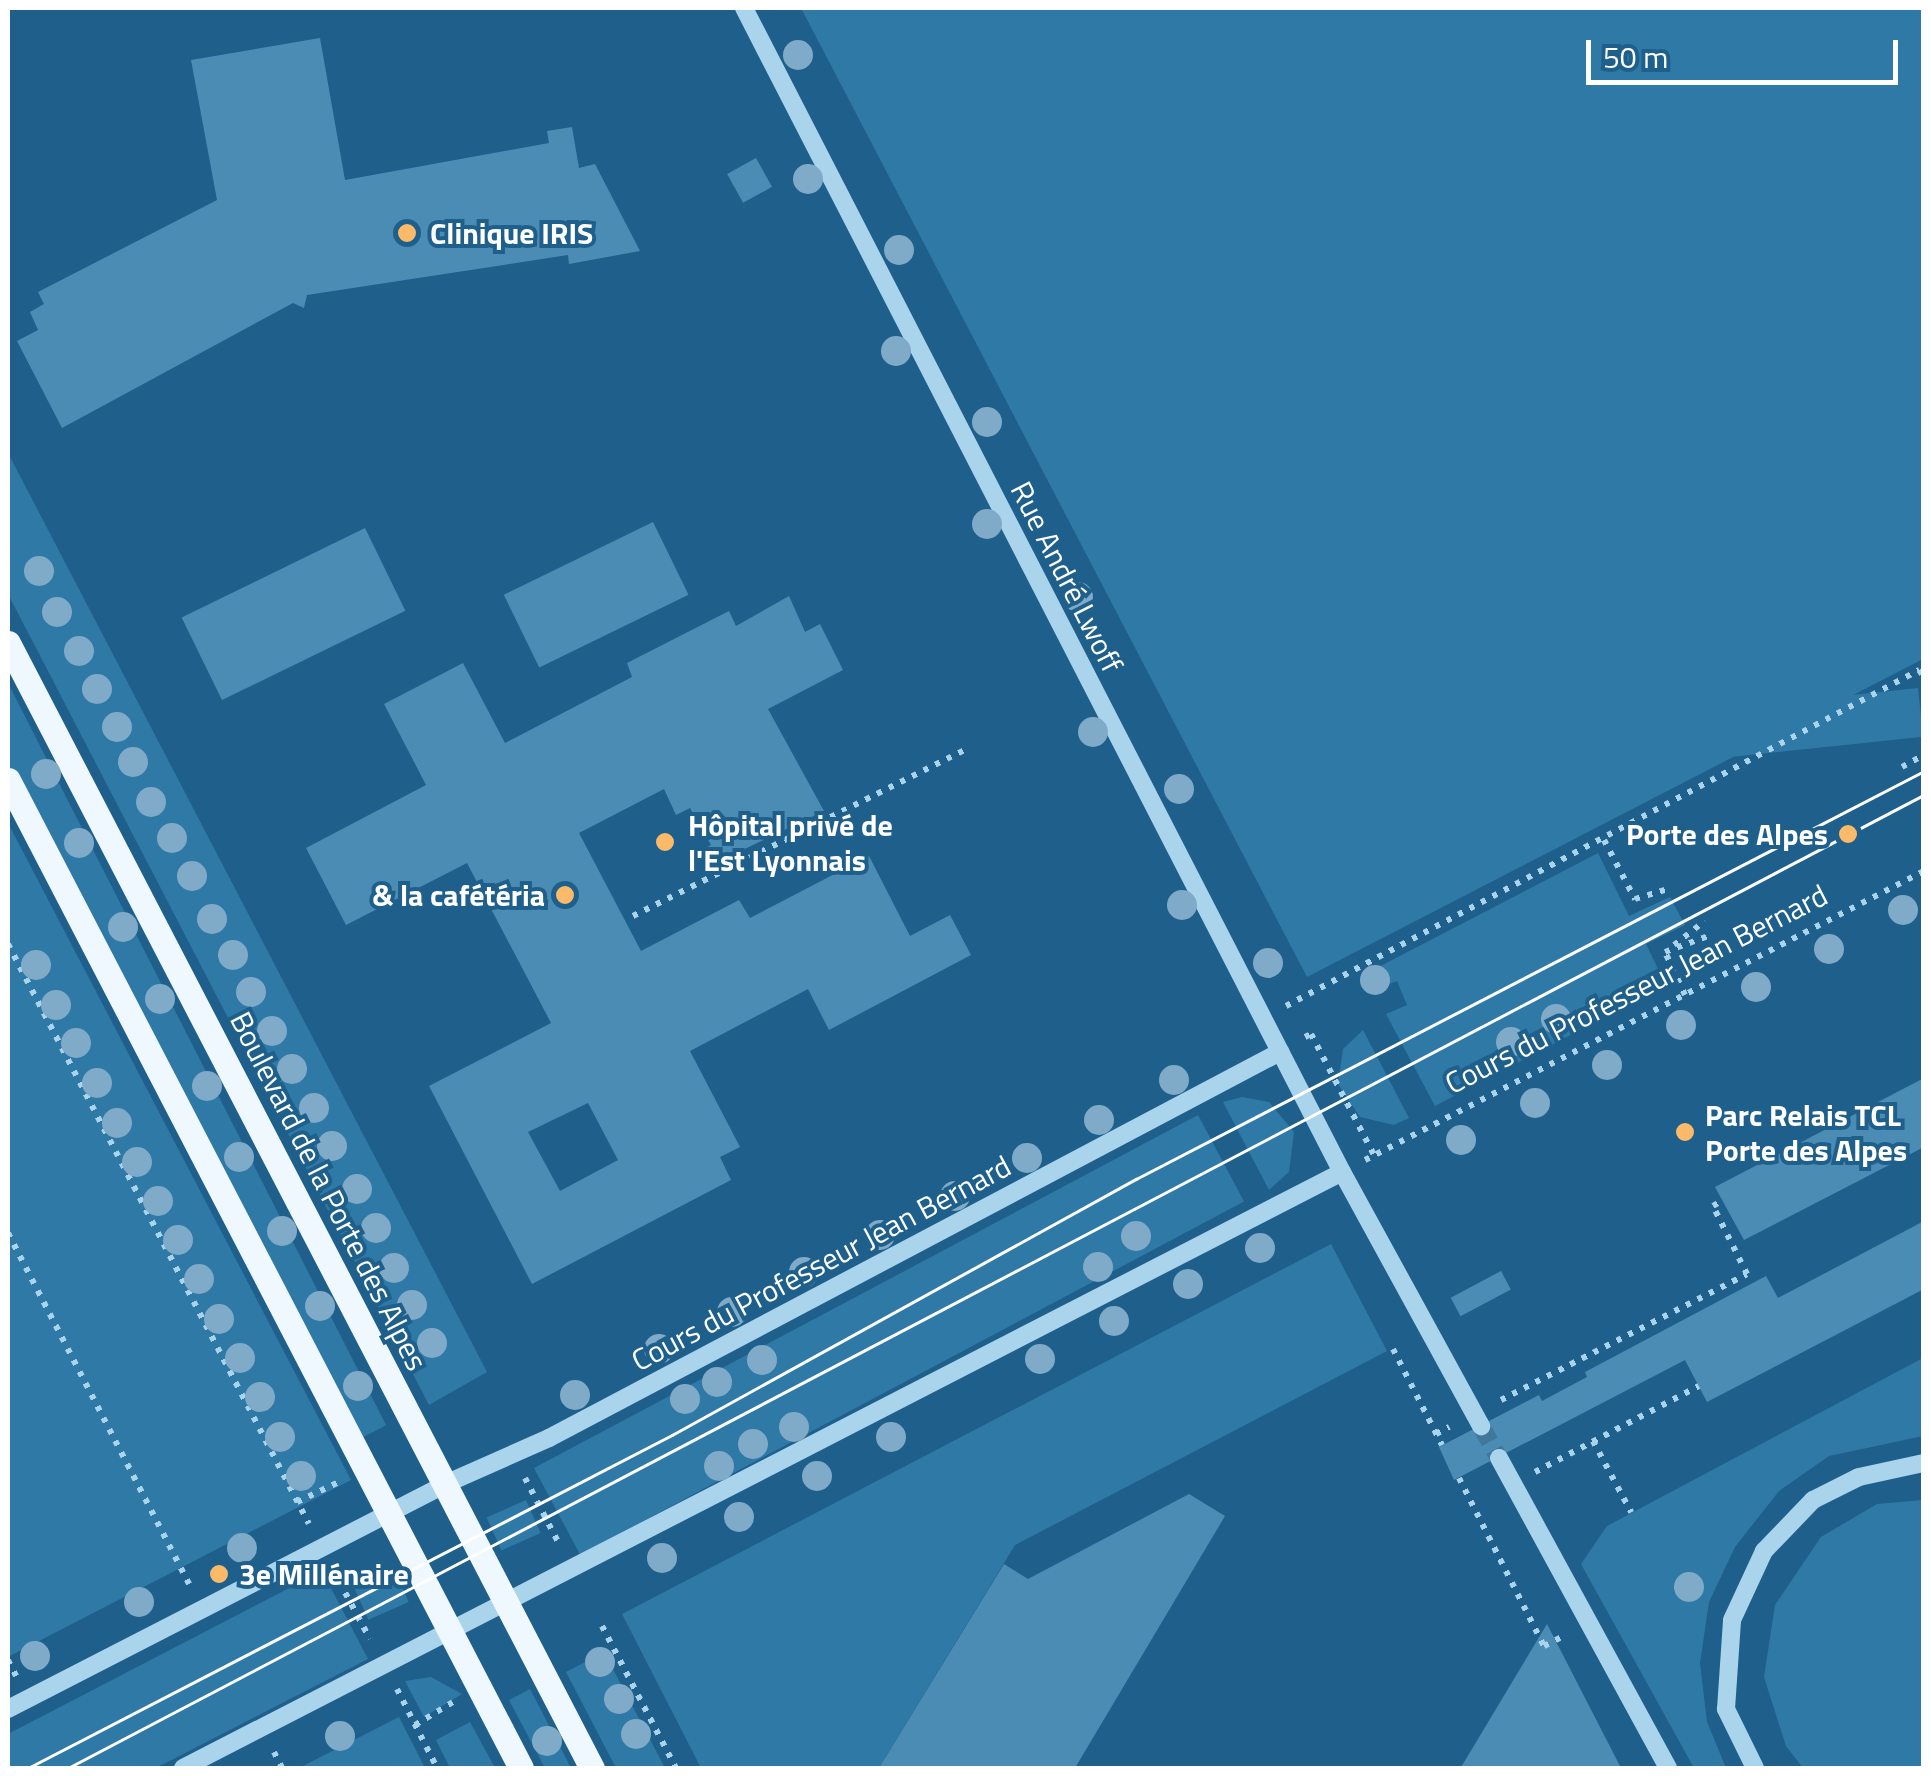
<!DOCTYPE html>
<html>
<head>
<meta charset="utf-8">
<style>
	body { margin:0 }
	#map { position:relative; width:1931px; height:1776px; overflow:hidden; background:#1e608b; font-family:"Titillium Web",sans-serif }
	div>[style] { position:absolute }
	.green>* { inset:0; background:#2f79a7; transform-origin:0 0 }
	.building>* { inset:0; background:#4b8cb5; transform-origin:0 0 }
	.minor-tunnel>* { height:18px; margin-top:-9px; transform-origin:0; background:repeating-linear-gradient(90deg,#40789c 0 18px,transparent 0 27px) }
	.path>* { height:6px; margin-top:-3px; transform-origin:0; background:repeating-linear-gradient(90deg,#aad3ec 0 5px,transparent 0 13px) }
	.minor>* { height:18px; margin:-9px; padding:0 9px; transform-origin:9px; border-radius:9px; background:#aad3ec }
	.major>* { height:25px; margin:-12.5px; padding:0 12.5px; transform-origin:12.5px; border-radius:12.5px; background:#f0f8ff }
	.tram>* { height:2.5px; margin:-1.25px; padding:0 1.25px; transform-origin:1.25px; border-radius:1.25px; background:#fff }
	.trees>* { width:30px; height:30px; margin:-15px; border-radius:50%; background:#80abc8 }
	.dots>* { width:28px; height:28px; translate:-50% -50%; box-sizing:border-box; border:5px solid #1e608b; border-radius:50% }
	span { translate:-50% -50%; white-space:nowrap; text-align:center; line-height:1.15; -webkit-text-stroke:8px #1e608b; paint-order:stroke }
	.poi-label { font-size:30px; color:#fff; font-weight:700 }
	.left { translate:0 -50%; text-align:left }
	.right { translate:-100% -50%; text-align:right }
	.street-label { font-size:30px; color:#fff }
	.frame { position:absolute; inset:0; border:10px solid #fff; pointer-events:none }
	.scale { position:absolute; left:1586px; top:40px; width:312px; height:45px; box-sizing:border-box; border:5px solid #fff; border-top:0; padding-left:12px; font-size:30px; line-height:35px; white-space:nowrap; color:#fff; -webkit-text-stroke:8px #1e608b; paint-order:stroke }
</style>
</head>
<body>
<div id="map">
	<div class="green">
		<i style="clip-path:polygon(801px 8px,1923px 8px,1923px 659px,1307px 977px)"></i>
		<i style="clip-path:polygon(8px 453px,487px 1372px,429px 1405px,8px 594px)"></i>
		<i style="left:8px;top:683px;width:833px;height:44px;rotate:63deg"></i>
		<i style="left:1918px;top:688px;width:49px;height:336px;rotate:84deg"></i>
		<i style="clip-path:polygon(8px 823px,351px 1480px,8px 1657px)"></i>
		<i style="clip-path:polygon(1598px 853px,1629px 916px,1670px 897px,1685px 925px,1646px 944px,1658px 969px,1617px 989px,1626px 1006px,1435px 1106px,1386px 1014px,1407px 1005px,1397px 981px,1374px 990px,1367px 973px)"></i>
		<i style="clip-path:polygon(1363px 1030px,1409px 1118px,1394px 1125px,1360px 1117px,1338px 1084px,1343px 1049px)"></i>
		<i style="clip-path:polygon(1242px 1097px,1269px 1102px,1294px 1132px,1289px 1172px,1269px 1190px,1223px 1102px)"></i>
		<i style="left:1198px;top:1115px;width:98px;height:752px;rotate:62deg"></i>
		<i style="clip-path:polygon(1331px 1244px,1387px 1351px,1015px 1545px,879px 1768px,701px 1768px,622px 1614px)"></i>
		<i style="clip-path:polygon(1923px 1358px,1923px 1436px,1829px 1456px,1779px 1491px,1735px 1547px,1709px 1602px,1700px 1663px,1707px 1722px,1726px 1768px,1694px 1768px,1581px 1564px,1607px 1526px)"></i>
		<i style="left:526px;top:1500px;width:36px;height:43px;rotate:66deg"></i>
		<i style="clip-path:polygon(1923px 1500px,1923px 1768px,1803px 1768px,1786px 1746px,1764px 1677px,1775px 1605px,1821px 1537px,1877px 1504px)"></i>
		<i style="left:394px;top:1569px;width:36px;height:44px;rotate:66deg"></i>
		<i style="clip-path:polygon(322px 1571px,368px 1659px,156px 1768px,8px 1768px,8px 1734px)"></i>
		<i style="clip-path:polygon(604px 1652px,665px 1768px,616px 1768px,566px 1672px)"></i>
		<i style="clip-path:polygon(431px 1677px,462px 1694px,424px 1717px,405px 1681px)"></i>
		<i style="clip-path:polygon(530px 1689px,571px 1768px,545px 1768px,509px 1700px)"></i>
		<i style="clip-path:polygon(399px 1717px,425px 1768px,299px 1768px)"></i>
		<i style="clip-path:polygon(470px 1722px,495px 1768px,450px 1768px,436px 1740px)"></i>
	</div>
	<div class="building">
		<i style="clip-path:polygon(320px 38px,345px 180px,549px 143px,547px 131px,572px 127px,579px 168px,595px 164px,640px 251px,569px 264px,568px 255px,307px 295px,304px 308px,293px 303px,62px 428px,17px 341px,38px 330px,30px 312px,44px 304px,38px 292px,217px 200px,191px 60px)"></i>
		<i style="left:756px;top:158px;width:33px;height:33px;rotate:61deg"></i>
		<i style="left:653px;top:522px;width:81px;height:166px;rotate:64deg"></i>
		<i style="left:365px;top:528px;width:92px;height:204px;rotate:64deg"></i>
		<i style="clip-path:polygon(evenodd,789px 596px,805px 632px,820px 624px,843px 670px,768px 709px,824px 811px,711px 865px,700px 851px,711px 845px,690px 808px,676px 815px,664px 789px,579px 833px,641px 951px,739px 900px,750px 918px,869px 856px,910px 936px,950px 915px,971px 955px,829px 1030px,808px 989px,690px 1051px,740px 1147px,720px 1157px,731px 1180px,532px 1284px,429px 1086px,551px 1023px,467px 863px,346px 925px,306px 848px,426px 785px,384px 704px,463px 663px,505px 743px,632px 677px,627px 663px,729px 611px,736px 626px,789px 596px,588px 1103px,618px 1160px,560px 1191px,528px 1132px,588px 1103px)"></i>
		<i style="clip-path:polygon(1924px 1078px,1924px 1147px,1744px 1240px,1715px 1187px)"></i>
		<i style="clip-path:polygon(1924px 1221px,1924px 1289px,1707px 1402px,1685px 1360px,1454px 1480px,1439px 1447px,1539px 1395px,1542px 1401px,1587px 1377px,1585px 1372px,1766px 1276px,1778px 1298px)"></i>
		<i style="left:1501px;top:1271px;width:21px;height:57px;rotate:62deg"></i>
		<i style="clip-path:polygon(1189px 1494px,1225px 1516px,1075px 1768px,879px 1768px,1004px 1564px,1028px 1579px)"></i>
		<i style="clip-path:polygon(1547px 1624px,1621px 1768px,1460px 1768px,1463px 1764px)"></i>
	</div>
	<div class="minor-tunnel">
		<i style="left:1481px;top:1426px;width:37px;rotate:61deg"></i>
	</div>
	<div class="path">
		<i style="left:1902px;top:767px;width:25px;rotate:-29deg"></i>
		<i style="left:1604px;top:840px;width:67px;rotate:62.3deg"></i>
		<i style="left:1635px;top:899px;width:34px;rotate:-17deg"></i>
		<i style="left:633px;top:916px;width:370px;rotate:-26.6deg"></i>
		<i style="left:8px;top:944px;width:653px;rotate:62.57deg"></i>
		<i style="left:1674px;top:945px;width:39px;rotate:-38deg"></i>
		<i style="left:1685px;top:995px;width:47px;rotate:-114.9deg"></i>
		<i style="left:1665px;top:952px;width:49px;rotate:-20.3deg"></i>
		<i style="left:1286px;top:1006px;width:717px;rotate:-27.96deg"></i>
		<i style="left:1919px;top:670px;width:9px;rotate:54deg"></i>
		<i style="left:1305px;top:1037px;width:7px;rotate:-27deg"></i>
		<i style="left:1311px;top:1034px;width:136px;rotate:62.5deg"></i>
		<i style="left:1365px;top:1160px;width:629px;rotate:-27.34deg"></i>
		<i style="left:8px;top:1233px;width:395px;rotate:62.7deg"></i>
		<i style="left:1393px;top:1349px;width:108px;rotate:63deg"></i>
		<i style="left:1501px;top:1400px;width:276px;rotate:-27.1deg"></i>
		<i style="left:1747px;top:1274px;width:76px;rotate:-116.6deg"></i>
		<i style="left:1713px;top:1206px;width:12px;rotate:-31deg"></i>
		<i style="left:1436px;top:1434px;width:15px;rotate:-28deg"></i>
		<i style="left:1593px;top:1441px;width:81px;rotate:61.8deg"></i>
		<i style="left:1535px;top:1472px;width:185px;rotate:-27.7deg"></i>
		<i style="left:525px;top:1478px;width:72px;rotate:62.7deg"></i>
		<i style="left:1459px;top:1478px;width:188px;rotate:63.2deg"></i>
		<i style="left:1544px;top:1646px;width:25px;rotate:-27deg"></i>
		<i style="left:297px;top:1502px;width:47px;rotate:-25.5deg"></i>
		<i style="left:333px;top:1570px;width:78px;rotate:61.8deg"></i>
		<i style="left:602px;top:1626px;width:160px;rotate:62.5deg"></i>
		<i style="left:8px;top:1660px;width:18px;rotate:63deg"></i>
		<i style="left:397px;top:1689px;width:89px;rotate:63.1deg"></i>
		<i style="left:415px;top:1725px;width:44px;rotate:-31.2deg"></i>
		<i style="left:274px;top:1752px;width:18px;rotate:63deg"></i>
	</div>
	<div class="minor">
		<i style="left:744px;top:8px;width:1309px;rotate:62.81deg"></i>
		<i style="left:1342px;top:1172px;width:290px;rotate:61.3deg"></i>
		<i style="left:1499px;top:1458px;width:353px;rotate:61.4deg"></i>
		<i style="left:8px;top:1709px;width:489px;rotate:-27.2deg"></i>
		<i style="left:443px;top:1485px;width:116px;rotate:-23.9deg"></i>
		<i style="left:549px;top:1438px;width:827px;rotate:-27.84deg"></i>
		<i style="left:183px;top:1768px;width:1303px;rotate:-27.21deg"></i>
		<i style="left:1755px;top:1768px;width:66px;rotate:-116.2deg"></i>
		<i style="left:1726px;top:1709px;width:89px;rotate:-86.1deg"></i>
		<i style="left:1732px;top:1620px;width:76px;rotate:-65.1deg"></i>
		<i style="left:1764px;top:1551px;width:71px;rotate:-46.1deg"></i>
		<i style="left:1813px;top:1500px;width:51px;rotate:-26.6deg"></i>
		<i style="left:1859px;top:1477px;width:66px;rotate:-12.2deg"></i>
	</div>
	<div class="major">
		<i style="left:8px;top:643px;width:1268px;rotate:62.57deg"></i>
		<i style="left:8px;top:780px;width:1113px;rotate:62.56deg"></i>
	</div>
	<div class="tram">
		<i style="left:28px;top:1768px;width:725px;rotate:-27.34deg"></i>
		<i style="left:672px;top:1435px;width:530px;rotate:-28.89deg"></i>
		<i style="left:1136px;top:1179px;width:887px;rotate:-27.37deg"></i>
		<i style="left:68px;top:1768px;width:2096px;rotate:-27.67deg"></i>
	</div>
	<div class="trees">
		<i style="left:798px;top:55px"></i>
		<i style="left:808px;top:179px"></i>
		<i style="left:899px;top:250px"></i>
		<i style="left:896px;top:351px"></i>
		<i style="left:987px;top:422px"></i>
		<i style="left:987px;top:524px"></i>
		<i style="left:39px;top:571px"></i>
		<i style="left:1078px;top:597px"></i>
		<i style="left:57px;top:612px"></i>
		<i style="left:79px;top:651px"></i>
		<i style="left:97px;top:689px"></i>
		<i style="left:117px;top:727px"></i>
		<i style="left:1093px;top:732px"></i>
		<i style="left:133px;top:762px"></i>
		<i style="left:46px;top:774px"></i>
		<i style="left:1179px;top:789px"></i>
		<i style="left:151px;top:802px"></i>
		<i style="left:172px;top:838px"></i>
		<i style="left:79px;top:843px"></i>
		<i style="left:192px;top:876px"></i>
		<i style="left:1182px;top:905px"></i>
		<i style="left:1903px;top:910px"></i>
		<i style="left:212px;top:919px"></i>
		<i style="left:123px;top:927px"></i>
		<i style="left:1829px;top:949px"></i>
		<i style="left:233px;top:955px"></i>
		<i style="left:1268px;top:963px"></i>
		<i style="left:36px;top:965px"></i>
		<i style="left:1375px;top:980px"></i>
		<i style="left:1756px;top:987px"></i>
		<i style="left:251px;top:992px"></i>
		<i style="left:160px;top:999px"></i>
		<i style="left:56px;top:1005px"></i>
		<i style="left:1556px;top:1019px"></i>
		<i style="left:1681px;top:1025px"></i>
		<i style="left:272px;top:1031px"></i>
		<i style="left:1511px;top:1042px"></i>
		<i style="left:76px;top:1043px"></i>
		<i style="left:1607px;top:1065px"></i>
		<i style="left:292px;top:1069px"></i>
		<i style="left:1174px;top:1080px"></i>
		<i style="left:97px;top:1083px"></i>
		<i style="left:207px;top:1086px"></i>
		<i style="left:1535px;top:1103px"></i>
		<i style="left:314px;top:1108px"></i>
		<i style="left:1099px;top:1120px"></i>
		<i style="left:117px;top:1123px"></i>
		<i style="left:1461px;top:1140px"></i>
		<i style="left:332px;top:1146px"></i>
		<i style="left:239px;top:1157px"></i>
		<i style="left:1027px;top:1158px"></i>
		<i style="left:137px;top:1162px"></i>
		<i style="left:357px;top:1189px"></i>
		<i style="left:955px;top:1196px"></i>
		<i style="left:158px;top:1201px"></i>
		<i style="left:376px;top:1228px"></i>
		<i style="left:282px;top:1231px"></i>
		<i style="left:880px;top:1235px"></i>
		<i style="left:1136px;top:1236px"></i>
		<i style="left:178px;top:1240px"></i>
		<i style="left:1260px;top:1248px"></i>
		<i style="left:1098px;top:1267px"></i>
		<i style="left:394px;top:1268px"></i>
		<i style="left:804px;top:1272px"></i>
		<i style="left:199px;top:1279px"></i>
		<i style="left:1188px;top:1284px"></i>
		<i style="left:412px;top:1305px"></i>
		<i style="left:320px;top:1306px"></i>
		<i style="left:732px;top:1312px"></i>
		<i style="left:219px;top:1319px"></i>
		<i style="left:1114px;top:1321px"></i>
		<i style="left:432px;top:1343px"></i>
		<i style="left:659px;top:1349px"></i>
		<i style="left:240px;top:1358px"></i>
		<i style="left:1040px;top:1359px"></i>
		<i style="left:762px;top:1360px"></i>
		<i style="left:717px;top:1382px"></i>
		<i style="left:358px;top:1386px"></i>
		<i style="left:575px;top:1395px"></i>
		<i style="left:260px;top:1397px"></i>
		<i style="left:685px;top:1399px"></i>
		<i style="left:794px;top:1427px"></i>
		<i style="left:280px;top:1437px"></i>
		<i style="left:891px;top:1437px"></i>
		<i style="left:753px;top:1444px"></i>
		<i style="left:719px;top:1466px"></i>
		<i style="left:301px;top:1476px"></i>
		<i style="left:817px;top:1476px"></i>
		<i style="left:739px;top:1517px"></i>
		<i style="left:242px;top:1548px"></i>
		<i style="left:662px;top:1558px"></i>
		<i style="left:1689px;top:1587px"></i>
		<i style="left:139px;top:1602px"></i>
		<i style="left:35px;top:1656px"></i>
		<i style="left:600px;top:1662px"></i>
		<i style="left:619px;top:1699px"></i>
		<i style="left:636px;top:1734px"></i>
		<i style="left:340px;top:1736px"></i>
		<i style="left:547px;top:1741px"></i>
	</div>
	<div class="dots">
		<i style="left:407px;top:233px;background:#fbb96a"></i>
		<i style="left:1848px;top:834px;background:#fbb96a"></i>
		<i style="left:665px;top:842px;background:#fbb96a"></i>
		<i style="left:565px;top:895px;background:#fbb96a"></i>
		<i style="left:1685px;top:1132px;background:#fbb96a"></i>
		<i style="left:219px;top:1574px;background:#fbb96a"></i>
	</div>
	<div class="poi-label">
		<span class="left" style="left:430px;top:233px">Clinique IRIS</span>
		<span class="left" style="left:688px;top:842px">Hôpital privé de<br>l'Est Lyonnais</span>
		<span class="right" style="left:1828px;top:834px">Porte des Alpes</span>
		<span class="right" style="left:545px;top:895px">&amp; la cafétéria</span>
		<span class="left" style="left:1705px;top:1132px">Parc Relais TCL<br>Porte des Alpes</span>
		<span class="left" style="left:239px;top:1574px">3e Millénaire</span>
	</div>
	<div class="street-label">
		<span style="left:1067px;top:577px;rotate:63deg">Rue André Lwoff</span>
		<span style="left:1636px;top:989px;rotate:-27deg">Cours du Professeur Jean Bernard</span>
		<span style="left:329px;top:1191px;rotate:63deg">Boulevard de la Porte des Alpes</span>
		<span style="left:821px;top:1263px;rotate:-28deg">Cours du Professeur Jean Bernard</span>
	</div>
	<div class="frame"></div>
	<div class="scale">50 m</div>
</div>
</body>
</html>
